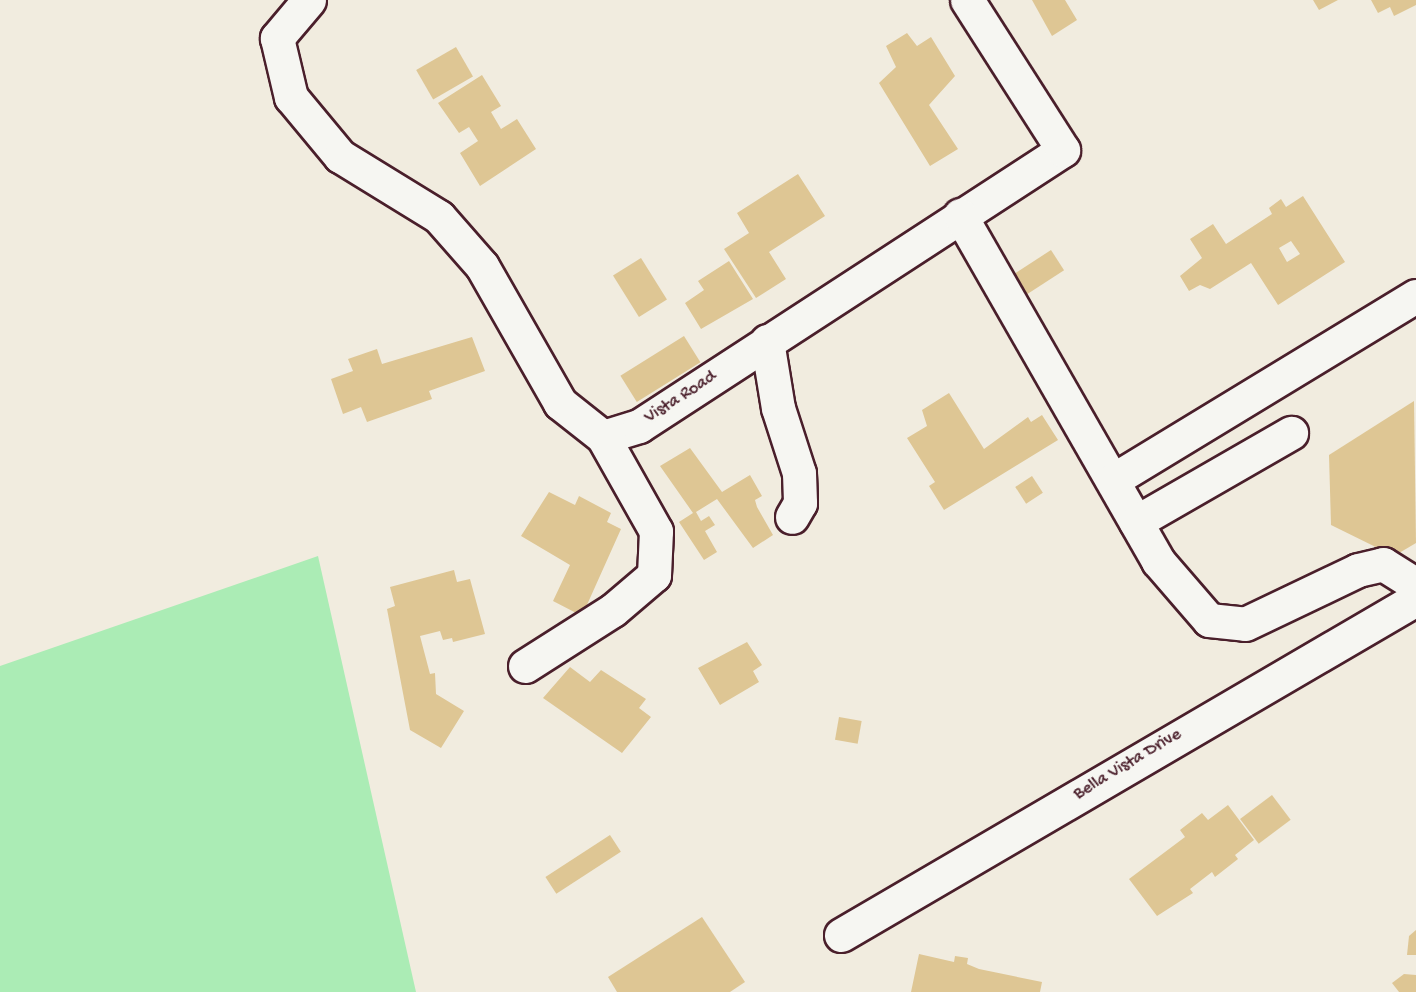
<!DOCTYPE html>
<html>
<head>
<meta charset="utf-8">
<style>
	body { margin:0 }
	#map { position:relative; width:1416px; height:992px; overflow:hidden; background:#f1ecdf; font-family:"Gochi Hand",sans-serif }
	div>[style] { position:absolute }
	.green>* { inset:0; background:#abecb5 }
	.building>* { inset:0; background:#dec694; transform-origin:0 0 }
	.roads { filter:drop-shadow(2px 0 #4a1f2b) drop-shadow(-2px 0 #4a1f2b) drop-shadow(0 2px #4a1f2b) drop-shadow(0 -2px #4a1f2b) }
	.minor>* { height:33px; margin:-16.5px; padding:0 16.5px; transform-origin:16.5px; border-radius:16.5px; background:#f6f6f2 }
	span { translate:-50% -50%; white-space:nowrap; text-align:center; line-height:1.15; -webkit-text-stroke:4.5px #f6f6f2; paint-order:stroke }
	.street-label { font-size:18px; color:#4a1f2b }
</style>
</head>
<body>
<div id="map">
	<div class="green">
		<i style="clip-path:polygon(318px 556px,416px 992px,0 992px,0 666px)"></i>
	</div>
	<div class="building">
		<i style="clip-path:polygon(1032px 0,1065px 0,1077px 20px,1052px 36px)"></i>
		<i style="clip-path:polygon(1313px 0,1338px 0,1319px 10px)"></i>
		<i style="clip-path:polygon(1371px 0,1416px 0,1416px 5px,1394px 16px,1390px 7px,1378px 13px)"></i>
		<i style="clip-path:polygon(907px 33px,917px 46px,931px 37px,955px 76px,929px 105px,958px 149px,930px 166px,879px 83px,896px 67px,886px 46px)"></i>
		<i style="left:456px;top:47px;width:34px;height:46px;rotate:60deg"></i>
		<i style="clip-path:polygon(482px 75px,501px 106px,491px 112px,501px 129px,517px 119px,536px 149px,480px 186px,460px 153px,478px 141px,469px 127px,459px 133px,438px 103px)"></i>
		<i style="clip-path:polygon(798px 174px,825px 216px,769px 252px,786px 279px,756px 298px,724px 249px,749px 233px,737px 213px)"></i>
		<i style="clip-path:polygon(evenodd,1303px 196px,1345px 262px,1278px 305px,1251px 263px,1210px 289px,1200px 285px,1189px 291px,1180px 276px,1202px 258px,1190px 239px,1213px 224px,1226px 244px,1272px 214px,1269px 208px,1281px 199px,1286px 207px,1303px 196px,1291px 241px,1300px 254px,1287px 262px,1279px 248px,1291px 241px)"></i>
		<i style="left:1051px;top:250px;width:24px;height:46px;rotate:57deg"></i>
		<i style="left:641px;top:258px;width:49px;height:33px;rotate:58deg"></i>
		<i style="clip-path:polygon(729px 261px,753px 299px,701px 329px,685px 303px,704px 290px,698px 281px)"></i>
		<i style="left:684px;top:336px;width:31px;height:75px;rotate:58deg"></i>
		<i style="clip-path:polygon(472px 337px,485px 371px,429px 391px,432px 399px,367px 422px,361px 407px,343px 414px,331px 379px,353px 371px,348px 359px,377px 349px,382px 364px)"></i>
		<i style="clip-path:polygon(949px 393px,984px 449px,1028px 417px,1031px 422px,1042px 415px,1058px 440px,944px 510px,929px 486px,935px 482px,907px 438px,927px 426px,922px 410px)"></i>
		<i style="clip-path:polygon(1414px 401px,1416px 543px,1394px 556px,1331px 525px,1329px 455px)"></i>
		<i style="clip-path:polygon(690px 448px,722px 492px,750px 475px,762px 496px,755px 500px,757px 507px,773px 535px,753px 548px,717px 499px,696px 512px,701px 521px,709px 516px,715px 525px,705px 531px,717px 552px,704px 560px,679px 522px,693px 513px,660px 466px)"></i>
		<i style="left:1032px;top:476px;width:20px;height:20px;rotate:57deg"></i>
		<i style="clip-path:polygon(549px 492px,575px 505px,579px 496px,611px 513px,607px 522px,621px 529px,582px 616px,553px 601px,570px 565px,521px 536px)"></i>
		<i style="clip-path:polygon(454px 570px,457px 582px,470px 579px,485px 634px,453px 642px,452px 638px,443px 640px,440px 631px,420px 636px,430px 674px,435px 673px,436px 694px,464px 711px,441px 748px,410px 730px,387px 609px,395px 606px,390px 587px)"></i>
		<i style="clip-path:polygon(747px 642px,762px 665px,753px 671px,759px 682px,720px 705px,698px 668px)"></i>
		<i style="clip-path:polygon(570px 667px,590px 682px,601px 670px,646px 699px,639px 708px,651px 717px,622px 753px,543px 698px)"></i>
		<i style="left:839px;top:717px;width:23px;height:23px;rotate:10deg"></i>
		<i style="left:1272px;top:795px;width:31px;height:40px;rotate:53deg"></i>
		<i style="clip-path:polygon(1228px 805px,1254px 840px,1235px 855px,1238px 859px,1215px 877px,1212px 872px,1190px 889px,1193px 893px,1157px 916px,1129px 879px,1185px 837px,1180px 830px,1202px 813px,1208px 820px)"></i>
		<i style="left:610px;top:835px;width:20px;height:77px;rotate:57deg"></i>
		<i style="clip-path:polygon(702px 917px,745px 982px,730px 992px,617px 992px,608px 977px)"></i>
		<i style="clip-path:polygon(1416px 930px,1416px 955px,1407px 955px,1409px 936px)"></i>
		<i style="clip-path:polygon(919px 954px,954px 962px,955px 956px,968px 958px,967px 964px,979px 969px,1042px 982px,1040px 992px,911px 992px)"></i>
		<i style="clip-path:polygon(1404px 974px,1416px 975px,1416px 992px,1399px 992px,1392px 983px)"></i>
	</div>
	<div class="roads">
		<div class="minor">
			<i style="left:309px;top:0;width:50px;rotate:130.1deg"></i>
			<i style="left:277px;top:38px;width:61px;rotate:76.7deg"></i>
			<i style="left:291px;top:97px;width:77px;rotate:50.3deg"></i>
			<i style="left:340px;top:156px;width:116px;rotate:31.6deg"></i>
			<i style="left:439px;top:217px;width:65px;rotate:48.7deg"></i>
			<i style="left:482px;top:266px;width:158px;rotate:60.3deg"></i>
			<i style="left:560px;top:403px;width:55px;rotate:38.3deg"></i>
			<i style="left:603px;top:437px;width:38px;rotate:-17deg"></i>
			<i style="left:639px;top:426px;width:506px;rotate:-33.06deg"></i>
			<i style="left:1063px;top:150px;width:178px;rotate:-122.6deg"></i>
			<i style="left:960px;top:215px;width:399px;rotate:60.2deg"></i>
			<i style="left:1158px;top:561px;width:78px;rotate:49.2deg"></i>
			<i style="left:1209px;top:620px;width:36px;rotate:6deg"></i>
			<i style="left:1245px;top:624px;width:125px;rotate:-25.5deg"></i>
			<i style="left:1358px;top:570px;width:26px;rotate:-13deg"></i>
			<i style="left:1383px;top:564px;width:39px;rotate:32deg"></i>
			<i style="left:767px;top:341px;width:68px;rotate:80.7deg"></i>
			<i style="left:778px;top:408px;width:68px;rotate:72.1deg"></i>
			<i style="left:799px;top:473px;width:30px;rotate:88deg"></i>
			<i style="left:800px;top:503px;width:16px;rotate:120deg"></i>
			<i style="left:1113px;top:480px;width:354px;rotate:-31.3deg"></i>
			<i style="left:1136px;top:522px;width:179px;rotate:-29.9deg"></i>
			<i style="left:525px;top:666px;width:104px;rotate:-32.5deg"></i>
			<i style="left:613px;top:610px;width:54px;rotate:-40.5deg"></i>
			<i style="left:654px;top:575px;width:44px;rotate:-87.4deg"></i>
			<i style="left:656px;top:531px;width:108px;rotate:-119.4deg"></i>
			<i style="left:841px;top:935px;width:666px;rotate:-30.3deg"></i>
		</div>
	</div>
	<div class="street-label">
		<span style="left:681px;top:398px;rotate:-33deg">Vista Road</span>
		<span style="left:1128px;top:765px;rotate:-31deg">Bella Vista Drive</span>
	</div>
</div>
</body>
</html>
